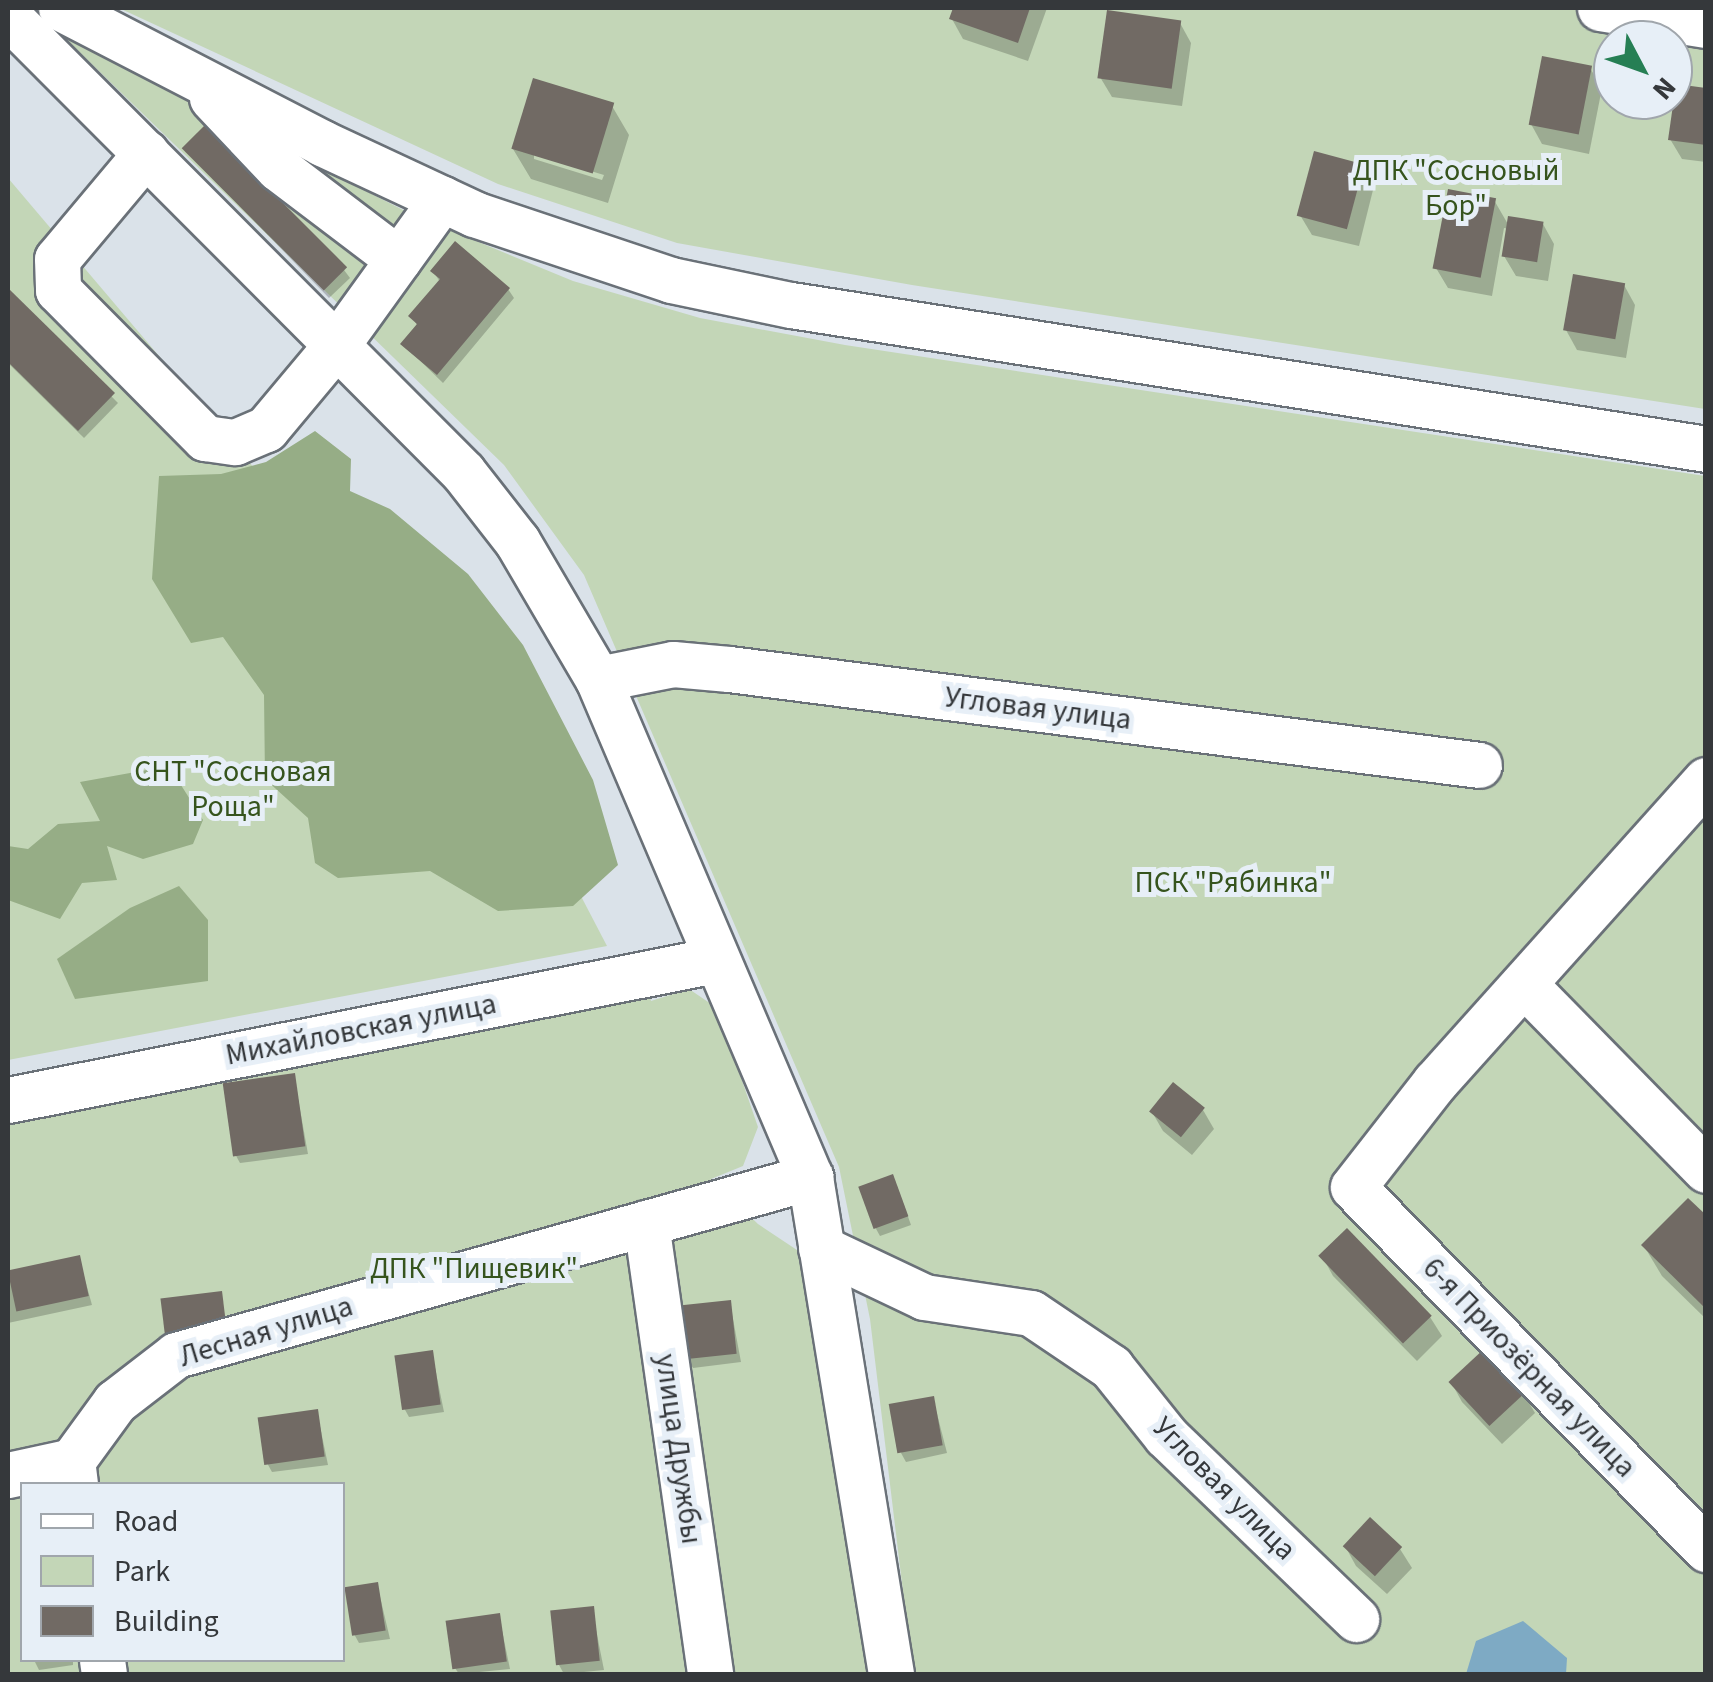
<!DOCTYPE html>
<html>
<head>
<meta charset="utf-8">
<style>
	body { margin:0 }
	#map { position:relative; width:1713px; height:1682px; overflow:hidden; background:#dae2e9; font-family:"Source Sans 3",sans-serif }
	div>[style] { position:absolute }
	.green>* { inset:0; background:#c3d6b7 }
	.forest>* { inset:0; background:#96ad86 }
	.water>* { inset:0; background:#7eaac4 }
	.shadow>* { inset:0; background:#0003 }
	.building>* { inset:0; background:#716a64; transform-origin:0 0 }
	.roads { filter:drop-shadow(2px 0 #6a7178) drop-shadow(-2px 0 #6a7178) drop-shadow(0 2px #6a7178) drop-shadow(0 -2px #6a7178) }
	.minor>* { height:45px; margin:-22.5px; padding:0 22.5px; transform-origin:22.5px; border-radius:22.5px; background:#fff }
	span { translate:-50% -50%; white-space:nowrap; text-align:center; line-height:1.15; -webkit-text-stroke:10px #e7eff7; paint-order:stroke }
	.park-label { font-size:30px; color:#36541d }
	.street-label { font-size:30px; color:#35383b }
	.frame { position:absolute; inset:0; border:10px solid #35383b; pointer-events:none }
	.legend { position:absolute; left:20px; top:1482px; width:325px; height:180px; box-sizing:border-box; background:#e7eff7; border:2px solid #a0a6ac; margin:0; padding:12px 18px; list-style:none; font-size:30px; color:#35383b }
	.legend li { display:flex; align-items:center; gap:20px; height:50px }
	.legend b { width:50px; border:2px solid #a0a6ac }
	.north { position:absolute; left:1593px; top:20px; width:100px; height:100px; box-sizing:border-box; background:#e7eff7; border:2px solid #a0a6ac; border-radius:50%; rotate:131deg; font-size:28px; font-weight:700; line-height:40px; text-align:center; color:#35383b }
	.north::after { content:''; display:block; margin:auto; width:35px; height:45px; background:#267f54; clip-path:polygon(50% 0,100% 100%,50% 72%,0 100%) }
</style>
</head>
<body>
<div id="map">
	<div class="green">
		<i style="clip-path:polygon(evenodd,119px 8px,1705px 8px,1705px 409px,912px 285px,677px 243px,498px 184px,119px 8px,1613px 40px,1673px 40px,1673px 100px,1613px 100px,1613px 40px)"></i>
		<i style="clip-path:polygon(65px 38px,413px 215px,573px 281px,700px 318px,845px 345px,1705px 476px,1705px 1674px,913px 1674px,870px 1319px,839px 1167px,584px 575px,504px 465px)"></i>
		<i style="clip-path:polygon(8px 178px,523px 785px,607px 946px,8px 1060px)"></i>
		<i style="clip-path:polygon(evenodd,644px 974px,651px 1001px,689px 989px,717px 1008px,758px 1127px,743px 1166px,711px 1179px,758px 1224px,812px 1260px,871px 1674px,8px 1674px,8px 1100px,644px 974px,22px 1484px,342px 1484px,342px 1660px,22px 1660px,22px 1484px)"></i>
	</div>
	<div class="forest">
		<i style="clip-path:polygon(315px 431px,351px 459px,350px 491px,390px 509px,468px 574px,523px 645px,593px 780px,618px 865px,573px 906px,498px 911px,430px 871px,338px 878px,315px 863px,308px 818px,265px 779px,264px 695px,223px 637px,191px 643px,152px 579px,159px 476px,221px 474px,266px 462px)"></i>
		<i style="clip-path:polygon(169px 766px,203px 820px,193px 844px,143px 859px,107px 846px,117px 880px,82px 883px,60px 919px,8px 900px,8px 846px,28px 849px,58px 824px,100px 821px,80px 782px)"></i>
		<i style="clip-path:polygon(179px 886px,208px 920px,208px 981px,75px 999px,57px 959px,130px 908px)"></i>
	</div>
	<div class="water">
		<i style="clip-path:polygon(1523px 1621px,1567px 1658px,1566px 1674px,1466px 1674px,1476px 1641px)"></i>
	</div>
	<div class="shadow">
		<i style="clip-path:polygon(956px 8px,1047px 8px,1028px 61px,963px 39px,952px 19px)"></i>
		<i style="clip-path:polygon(1180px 23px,1191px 43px,1182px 106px,1112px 97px,1100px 77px)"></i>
		<i style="clip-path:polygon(1590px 68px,1602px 88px,1589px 154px,1542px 144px,1531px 124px)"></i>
		<i style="clip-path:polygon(1706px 91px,1706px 162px,1682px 159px,1670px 139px)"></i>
		<i style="clip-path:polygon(evenodd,612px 106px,629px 135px,608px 203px,531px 179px,513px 149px,612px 106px,534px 154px,604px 175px,602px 180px,534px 159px,534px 154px)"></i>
		<i style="clip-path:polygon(184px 149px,344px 270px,350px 278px,329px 298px)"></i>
		<i style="clip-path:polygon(1363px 166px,1374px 186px,1359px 246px,1312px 235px,1300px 215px)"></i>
		<i style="clip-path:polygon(1494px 200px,1509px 226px,1543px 224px,1554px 244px,1548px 281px,1516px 276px,1504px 256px,1509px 229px,1504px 228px,1492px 296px,1448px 288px,1436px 268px)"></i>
		<i style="clip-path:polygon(433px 271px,508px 289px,514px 298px,443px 383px,403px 344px,418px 327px,412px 316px,440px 282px)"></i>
		<i style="clip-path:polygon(1624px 285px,1635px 305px,1626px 358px,1577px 350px,1566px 330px)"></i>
		<i style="clip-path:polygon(8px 292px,118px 403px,84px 438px,8px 363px)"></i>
		<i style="clip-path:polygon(294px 1076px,308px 1154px,240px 1163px,235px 1154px)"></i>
		<i style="clip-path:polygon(1203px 1110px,1214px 1129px,1192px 1155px,1163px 1131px,1152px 1112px)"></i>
		<i style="clip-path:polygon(897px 1186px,911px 1225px,880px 1236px,875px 1227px)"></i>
		<i style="clip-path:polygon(1706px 1219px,1706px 1319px,1662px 1276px,1644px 1246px)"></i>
		<i style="clip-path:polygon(1322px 1256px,1430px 1317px,1442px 1336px,1417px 1361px,1333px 1276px)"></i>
		<i style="clip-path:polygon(79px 1258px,92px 1305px,8px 1323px,8px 1273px)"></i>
		<i style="clip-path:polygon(730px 1303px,741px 1362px,693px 1368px,687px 1359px)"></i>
		<i style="clip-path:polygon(432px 1353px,444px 1412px,409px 1417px,404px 1408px)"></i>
		<i style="clip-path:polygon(1451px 1382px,1524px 1394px,1535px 1413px,1502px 1444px,1462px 1402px)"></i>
		<i style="clip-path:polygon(933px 1398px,947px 1453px,906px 1462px,901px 1453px)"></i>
		<i style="clip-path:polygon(317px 1412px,328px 1465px,272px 1472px,267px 1463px)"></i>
		<i style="clip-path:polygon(1370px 1520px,1400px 1549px,1412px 1568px,1387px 1594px,1356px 1566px,1345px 1546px)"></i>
		<i style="clip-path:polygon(377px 1584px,390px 1639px,359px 1643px,354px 1634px)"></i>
		<i style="clip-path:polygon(592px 1609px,604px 1670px,564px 1674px,559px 1665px)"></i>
		<i style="clip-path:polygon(499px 1616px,510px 1669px,459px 1674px,455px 1668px)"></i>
		<i style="clip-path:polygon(73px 1660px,73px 1665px,39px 1670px,34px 1660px)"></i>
	</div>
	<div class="building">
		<i style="clip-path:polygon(953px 8px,1030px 8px,1018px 43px,949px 19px)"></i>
		<i style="left:1107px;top:10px;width:75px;height:69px;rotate:8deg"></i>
		<i style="left:1542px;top:56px;width:51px;height:70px;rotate:11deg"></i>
		<i style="left:533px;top:78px;width:85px;height:74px;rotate:17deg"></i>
		<i style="clip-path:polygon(1676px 84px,1706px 88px,1706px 145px,1668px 140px)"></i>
		<i style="left:205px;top:125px;width:201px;height:33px;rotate:45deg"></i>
		<i style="left:1314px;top:151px;width:52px;height:67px;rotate:15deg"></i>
		<i style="left:1448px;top:189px;width:49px;height:81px;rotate:11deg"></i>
		<i style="left:1508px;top:216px;width:36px;height:41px;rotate:9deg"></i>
		<i style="clip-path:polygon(455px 241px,510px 288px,437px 375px,400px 344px,417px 324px,408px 316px,440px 279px,430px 271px)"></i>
		<i style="left:1573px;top:274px;width:53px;height:57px;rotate:10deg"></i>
		<i style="clip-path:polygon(8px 288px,115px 393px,78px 431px,8px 362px)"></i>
		<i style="left:295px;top:1073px;width:74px;height:73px;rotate:82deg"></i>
		<i style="left:1173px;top:1082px;width:41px;height:38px;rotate:39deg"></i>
		<i style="left:893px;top:1174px;width:45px;height:37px;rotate:70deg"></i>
		<i style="clip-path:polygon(1688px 1198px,1706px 1215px,1706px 1309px,1641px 1245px)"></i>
		<i style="left:1347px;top:1228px;width:122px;height:40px;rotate:46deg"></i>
		<i style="left:80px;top:1255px;width:42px;height:74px;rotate:78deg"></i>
		<i style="left:222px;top:1291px;width:35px;height:62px;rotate:83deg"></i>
		<i style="left:731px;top:1300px;width:54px;height:52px;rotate:84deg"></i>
		<i style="left:1485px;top:1348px;width:60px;height:50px;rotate:47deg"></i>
		<i style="left:433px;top:1350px;width:55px;height:39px;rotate:82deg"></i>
		<i style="left:934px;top:1396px;width:50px;height:46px;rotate:80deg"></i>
		<i style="left:318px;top:1409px;width:48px;height:61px;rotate:82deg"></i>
		<i style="left:1370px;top:1517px;width:44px;height:40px;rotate:43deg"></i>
		<i style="left:378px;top:1582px;width:49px;height:34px;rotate:81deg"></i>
		<i style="left:594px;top:1606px;width:55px;height:44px;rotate:84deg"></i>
		<i style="left:500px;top:1613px;width:49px;height:55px;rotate:82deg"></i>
	</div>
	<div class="roads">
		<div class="minor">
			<i style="left:61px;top:8px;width:294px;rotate:27.3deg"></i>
			<i style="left:322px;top:143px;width:168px;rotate:25deg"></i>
			<i style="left:474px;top:214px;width:208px;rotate:18.5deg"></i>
			<i style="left:671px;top:280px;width:123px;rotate:11.8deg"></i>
			<i style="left:791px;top:305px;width:926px;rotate:8.94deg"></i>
			<i style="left:1600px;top:8px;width:107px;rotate:9.1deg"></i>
			<i style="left:8px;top:16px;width:644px;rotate:45.06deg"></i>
			<i style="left:463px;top:472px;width:88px;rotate:52deg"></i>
			<i style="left:517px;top:541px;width:160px;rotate:59.6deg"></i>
			<i style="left:598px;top:679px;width:541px;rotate:66.94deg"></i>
			<i style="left:810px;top:1177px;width:504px;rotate:80.74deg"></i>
			<i style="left:212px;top:98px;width:96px;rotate:46.7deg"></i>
			<i style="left:278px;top:168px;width:151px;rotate:37.2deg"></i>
			<i style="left:146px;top:153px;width:138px;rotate:130deg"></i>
			<i style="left:57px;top:259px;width:31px;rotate:88deg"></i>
			<i style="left:58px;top:290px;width:209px;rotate:45.2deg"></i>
			<i style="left:205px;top:438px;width:30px;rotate:8deg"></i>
			<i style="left:235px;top:442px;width:34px;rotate:-23deg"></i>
			<i style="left:266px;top:429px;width:112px;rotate:-50.1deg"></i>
			<i style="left:338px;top:343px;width:178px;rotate:-54.2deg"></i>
			<i style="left:598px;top:679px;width:76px;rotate:-11.3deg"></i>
			<i style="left:673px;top:664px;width:56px;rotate:5.1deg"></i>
			<i style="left:729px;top:669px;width:756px;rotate:7.29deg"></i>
			<i style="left:1706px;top:780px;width:406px;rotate:131.9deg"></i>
			<i style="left:1435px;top:1082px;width:133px;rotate:128deg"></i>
			<i style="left:1353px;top:1187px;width:506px;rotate:45.72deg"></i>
			<i style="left:1524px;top:984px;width:260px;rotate:45.6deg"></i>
			<i style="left:8px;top:1100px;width:721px;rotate:-11.2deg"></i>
			<i style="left:646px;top:1223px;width:456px;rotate:81.9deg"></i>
			<i style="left:821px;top:1248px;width:114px;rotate:25.4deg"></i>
			<i style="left:924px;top:1297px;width:108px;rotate:8.5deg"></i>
			<i style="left:1031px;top:1313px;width:97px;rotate:34deg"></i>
			<i style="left:1111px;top:1367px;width:88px;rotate:51.4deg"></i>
			<i style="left:1166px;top:1436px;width:264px;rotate:43.9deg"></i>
			<i style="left:8px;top:1475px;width:66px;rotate:-12.3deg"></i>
			<i style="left:75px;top:1484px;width:23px;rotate:-97deg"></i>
			<i style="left:72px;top:1461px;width:73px;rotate:-53.9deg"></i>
			<i style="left:115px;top:1402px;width:77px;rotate:-37.6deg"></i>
			<i style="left:176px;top:1355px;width:659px;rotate:-15.68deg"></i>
			<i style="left:102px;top:1660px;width:14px;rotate:82deg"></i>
		</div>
	</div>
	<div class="park-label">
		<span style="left:1456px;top:188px">ДПК "Сосновый<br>Бор"</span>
		<span style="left:233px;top:789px">СНТ "Сосновая<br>Роща"</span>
		<span style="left:1233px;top:883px">ПСК "Рябинка"</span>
		<span style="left:474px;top:1269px">ДПК "Пищевик"</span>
	</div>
	<div class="street-label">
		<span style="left:1038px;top:709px;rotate:7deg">Угловая улица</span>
		<span style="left:361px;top:1030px;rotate:-11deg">Михайловская улица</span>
		<span style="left:266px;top:1332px;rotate:-17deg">Лесная улица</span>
		<span style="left:1529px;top:1368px;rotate:46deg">6-я Приозёрная улица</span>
		<span style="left:678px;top:1449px;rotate:82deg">улица Дружбы</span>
		<span style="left:1224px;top:1489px;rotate:45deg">Угловая улица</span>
	</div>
	<div class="frame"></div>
	<ul class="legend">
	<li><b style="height:12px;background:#fff"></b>Road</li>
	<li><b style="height:28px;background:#c3d6b7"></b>Park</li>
	<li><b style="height:28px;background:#716a64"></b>Building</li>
	</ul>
	<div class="north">N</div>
</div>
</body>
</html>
